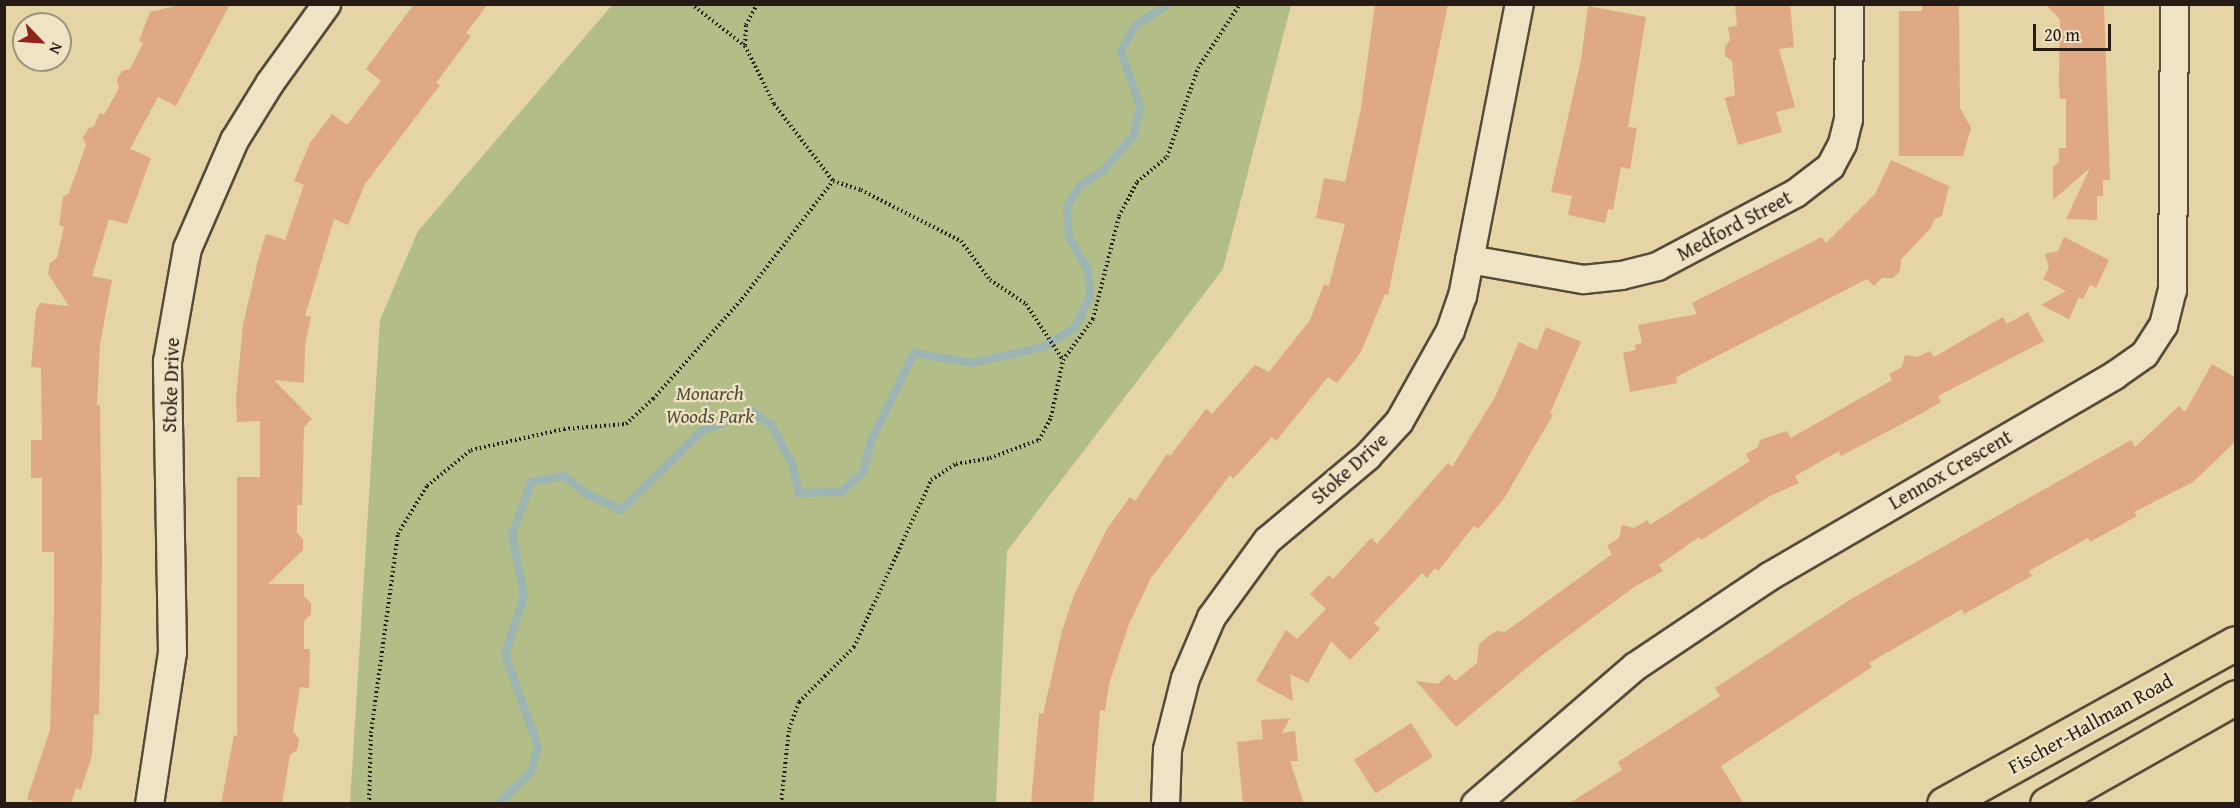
<!DOCTYPE html>
<html>
<head>
<meta charset="utf-8">
<style>
	body { margin:0 }
	#map { position:relative; width:2240px; height:808px; overflow:hidden; background:#e5d4a5; font-family:"Gentium Book Plus",serif }
	div>[style] { position:absolute }
	.green>* { inset:0; background:#b2bd88 }
	.stream>* { height:8px; margin:-4px; padding:0 4px; transform-origin:4px; border-radius:4px; background:#9cb5b3 }
	.building>* { inset:0; background:#dfa983; transform-origin:0 0 }
	.path>* { height:4px; margin-top:-2px; transform-origin:0; background:repeating-linear-gradient(90deg,#261c15 0 1.5px,transparent 0 4.5px) }
	.roads { filter:drop-shadow(2px 0 #564a39) drop-shadow(-2px 0 #564a39) drop-shadow(0 2px #564a39) drop-shadow(0 -2px #564a39) }
	.minor>* { height:27px; margin:-13.5px; padding:0 13.5px; transform-origin:13.5px; border-radius:13.5px; background:#eee3c4 }
	.major>* { height:33px; margin:-16.5px; padding:0 16.5px; transform-origin:16.5px; border-radius:16.5px; background:#e5d4a5 }
	span { translate:-50% -50%; white-space:nowrap; text-align:center; line-height:1.15; -webkit-text-stroke:4.5px #eee3c4; paint-order:stroke }
	.street-label { font-size:20px; color:#261c15 }
	.park-label { font-size:20px; color:#504c38; font-style:italic }
	.frame { position:absolute; inset:0; border:6px solid #261c15; pointer-events:none }
	.north { position:absolute; left:12px; top:12px; width:60px; height:60px; box-sizing:border-box; background:#eee3c4; border:2px solid #9e937e; border-radius:50%; rotate:115deg; font-size:16px; font-weight:700; line-height:24px; text-align:center; color:#261c15 }
	.north::after { content:''; display:block; margin:auto; width:21px; height:27px; background:#8f2418; clip-path:polygon(50% 0,100% 100%,50% 72%,0 100%) }
	.scale { position:absolute; left:2033px; top:24px; width:78px; height:27px; box-sizing:border-box; border:3px solid #261c15; border-top:0; padding-left:8px; font-size:18px; line-height:21px; white-space:nowrap; color:#261c15; -webkit-text-stroke:4px #eee3c4; paint-order:stroke }
</style>
</head>
<body>
<div id="map">
	<div class="green">
		<i style="clip-path:polygon(613px 4px,1291px 5px,1223px 269px,1007px 551px,996px 803px,350px 803px,380px 320px,418px 231px)"></i>
	</div>
	<div class="stream">
		<i style="left:498px;top:804px;width:46px;rotate:-44.1deg"></i>
		<i style="left:531px;top:772px;width:27px;rotate:-75deg"></i>
		<i style="left:538px;top:746px;width:97px;rotate:-109.9deg"></i>
		<i style="left:505px;top:655px;width:62px;rotate:-72.1deg"></i>
		<i style="left:524px;top:596px;width:62px;rotate:-101.1deg"></i>
		<i style="left:512px;top:535px;width:56px;rotate:-70.3deg"></i>
		<i style="left:531px;top:482px;width:34px;rotate:-10deg"></i>
		<i style="left:564px;top:476px;width:29px;rotate:38deg"></i>
		<i style="left:587px;top:494px;width:38px;rotate:25deg"></i>
		<i style="left:621px;top:510px;width:111px;rotate:-44.6deg"></i>
		<i style="left:700px;top:432px;width:56px;rotate:-21deg"></i>
		<i style="left:752px;top:412px;width:22px;rotate:32deg"></i>
		<i style="left:771px;top:424px;width:45px;rotate:62.3deg"></i>
		<i style="left:792px;top:464px;width:30px;rotate:76deg"></i>
		<i style="left:799px;top:493px;width:42px;rotate:-1.4deg"></i>
		<i style="left:841px;top:492px;width:30px;rotate:-42deg"></i>
		<i style="left:863px;top:472px;width:34px;rotate:-75deg"></i>
		<i style="left:872px;top:439px;width:96px;rotate:-64deg"></i>
		<i style="left:914px;top:353px;width:59px;rotate:9.8deg"></i>
		<i style="left:972px;top:363px;width:73px;rotate:-12.7deg"></i>
		<i style="left:1043px;top:347px;width:37px;rotate:-31deg"></i>
		<i style="left:1075px;top:328px;width:35px;rotate:-65deg"></i>
		<i style="left:1090px;top:296px;width:26px;rotate:-94deg"></i>
		<i style="left:1088px;top:270px;width:38px;rotate:-120deg"></i>
		<i style="left:1069px;top:237px;width:31px;rotate:-94deg"></i>
		<i style="left:1067px;top:206px;width:25px;rotate:-58deg"></i>
		<i style="left:1080px;top:185px;width:26px;rotate:-31deg"></i>
		<i style="left:1102px;top:172px;width:49px;rotate:-49.1deg"></i>
		<i style="left:1134px;top:135px;width:30px;rotate:-78deg"></i>
		<i style="left:1140px;top:106px;width:58px;rotate:-109.1deg"></i>
		<i style="left:1121px;top:51px;width:30px;rotate:-60deg"></i>
		<i style="left:1136px;top:25px;width:38px;rotate:-33deg"></i>
	</div>
	<div class="building">
		<i style="clip-path:polygon(183px 4px,230px 4px,176px 106px,158px 97px,130px 149px,151px 158px,127px 224px,109px 219px,92px 276px,112px 280px,100px 344px,97px 405px,100px 405px,102px 560px,99px 715px,94px 714px,92px 755px,81px 790px,76px 788px,71px 804px,40px 804px,27px 799px,50px 730px,54px 614px,54px 552px,42px 552px,42px 478px,31px 478px,31px 440px,42px 440px,41px 368px,31px 367px,36px 310px,40px 303px,69px 306px,48px 274px,50px 263px,57px 258px,64px 227px,59px 225px,63px 197px,69px 193px,86px 145px,83px 138px,88px 129px,94px 126px,100px 113px,104px 115px,119px 88px,117px 80px,122px 71px,130px 69px,143px 43px,139px 41px,150px 12px)"></i>
		<i style="clip-path:polygon(414px 4px,488px 4px,466px 33px,471px 36px,436px 83px,440px 85px,365px 184px,348px 225px,334px 219px,305px 316px,311px 317px,305px 344px,304px 383px,274px 380px,312px 419px,304px 427px,302px 505px,297px 505px,297px 533px,303px 539px,303px 550px,268px 584px,304px 584px,304px 596px,311px 603px,311px 614px,304px 621px,304px 649px,310px 649px,309px 688px,300px 687px,293px 731px,299px 739px,297px 750px,290px 755px,282px 804px,221px 804px,234px 735px,237px 736px,237px 477px,260px 477px,260px 421px,237px 422px,236px 397px,243px 325px,258px 260px,266px 234px,285px 240px,304px 185px,294px 181px,310px 143px,332px 114px,347px 125px,381px 81px,366px 69px)"></i>
		<i style="clip-path:polygon(1375px 4px,1448px 4px,1388px 295px,1385px 294px,1361px 352px,1337px 383px,1328px 377px,1276px 441px,1272px 437px,1233px 479px,1230px 475px,1151px 578px,1129px 624px,1109px 684px,1105px 711px,1100px 710px,1093px 804px,1031px 803px,1039px 713px,1043px 714px,1062px 631px,1074px 595px,1107px 529px,1130px 497px,1135px 501px,1167px 454px,1170px 456px,1206px 409px,1212px 414px,1255px 365px,1269px 372px,1310px 320px,1324px 284px,1329px 286px,1345px 224px,1316px 218px,1324px 178px,1345px 182px,1361px 108px)"></i>
		<i style="clip-path:polygon(1735px 4px,1790px 4px,1794px 47px,1779px 49px,1795px 107px,1776px 112px,1782px 132px,1738px 145px,1725px 98px,1735px 95px,1732px 61px,1725px 56px,1725px 47px,1730px 40px,1728px 27px,1737px 26px)"></i>
		<i style="clip-path:polygon(1922px 4px,1959px 6px,1960px 108px,1971px 128px,1963px 156px,1899px 156px,1899px 11px,1922px 11px)"></i>
		<i style="clip-path:polygon(2045px 4px,2104px 4px,2110px 180px,2103px 180px,2103px 196px,2097px 196px,2097px 220px,2066px 219px,2090px 168px,2053px 200px,2053px 167px,2059px 162px,2059px 148px,2066px 148px,2066px 99px,2060px 99px,2059px 83px,2060px 19px)"></i>
		<i style="clip-path:polygon(1588px 6px,1646px 17px,1628px 127px,1637px 128px,1630px 169px,1621px 167px,1613px 210px,1608px 209px,1605px 223px,1568px 215px,1572px 196px,1551px 192px,1581px 60px)"></i>
		<i style="clip-path:polygon(1891px 160px,1949px 186px,1942px 216px,1935px 219px,1930px 229px,1901px 259px,1900px 271px,1893px 278px,1882px 278px,1874px 286px,1867px 279px,1676px 377px,1677px 383px,1630px 392px,1623px 353px,1636px 350px,1635px 345px,1642px 343px,1638px 325px,1697px 314px,1692px 303px,1822px 237px,1826px 243px,1875px 194px)"></i>
		<i style="clip-path:polygon(2064px 237px,2109px 260px,2096px 288px,2090px 285px,2083px 299px,2079px 297px,2069px 319px,2041px 305px,2066px 291px,2043px 279px,2049px 267px,2045px 254px,2058px 251px)"></i>
		<i style="clip-path:polygon(2028px 312px,2044px 341px,1938px 396px,1941px 402px,1913px 418px,1841px 456px,1839px 451px,1795px 476px,1799px 483px,1770px 496px,1701px 540px,1699px 537px,1659px 565px,1663px 571px,1634px 587px,1541px 656px,1456px 727px,1416px 681px,1438px 684px,1449px 674px,1455px 681px,1477px 663px,1479px 644px,1489px 636px,1496px 631px,1505px 632px,1612px 554px,1607px 546px,1619px 538px,1622px 525px,1634px 528px,1647px 520px,1650px 525px,1750px 461px,1746px 454px,1758px 447px,1760px 440px,1787px 431px,1791px 438px,1892px 380px,1889px 374px,1902px 367px,1905px 355px,1917px 357px,1930px 351px,1934px 357px,2003px 317px,2007px 324px)"></i>
		<i style="clip-path:polygon(1546px 327px,1581px 342px,1550px 413px,1553px 415px,1503px 500px,1478px 529px,1474px 526px,1438px 571px,1435px 568px,1427px 578px,1422px 573px,1374px 623px,1380px 629px,1350px 660px,1331px 641px,1308px 683px,1290px 674px,1293px 701px,1256px 681px,1286px 630px,1297px 639px,1326px 609px,1310px 594px,1329px 575px,1333px 579px,1371px 538px,1377px 544px,1448px 463px,1452px 467px,1495px 397px,1519px 342px,1537px 350px)"></i>
		<i style="clip-path:polygon(2212px 364px,2235px 377px,2235px 442px,2193px 482px,2134px 512px,2137px 516px,2090px 542px,2088px 538px,2029px 571px,2032px 576px,1964px 614px,1962px 609px,1869px 663px,1872px 667px,1721px 766px,1744px 804px,1568px 804px,1622px 770px,1618px 762px,1720px 696px,1715px 688px,1851px 599px,2131px 440px,2135px 447px,2179px 406px,2185px 412px)"></i>
		<i style="clip-path:polygon(1290px 718px,1282px 733px,1295px 731px,1298px 761px,1290px 761px,1304px 804px,1243px 804px,1237px 742px,1263px 739px,1261px 720px)"></i>
		<i style="left:1411px;top:723px;width:40px;height:68px;rotate:57deg"></i>
	</div>
	<div class="path">
		<i style="left:691px;top:4px;width:68px;rotate:37.9deg"></i>
		<i style="left:745px;top:46px;width:65px;rotate:63.4deg"></i>
		<i style="left:774px;top:104px;width:97px;rotate:52.5deg"></i>
		<i style="left:833px;top:181px;width:29px;rotate:18deg"></i>
		<i style="left:861px;top:190px;width:112px;rotate:27deg"></i>
		<i style="left:961px;top:241px;width:49px;rotate:53.4deg"></i>
		<i style="left:990px;top:280px;width:43px;rotate:33.7deg"></i>
		<i style="left:1026px;top:304px;width:67px;rotate:56.5deg"></i>
		<i style="left:745px;top:45px;width:20px;rotate:-87deg"></i>
		<i style="left:746px;top:25px;width:24px;rotate:-62deg"></i>
		<i style="left:369px;top:804px;width:71px;rotate:-88.4deg"></i>
		<i style="left:371px;top:733px;width:201px;rotate:-82.3deg"></i>
		<i style="left:398px;top:534px;width:56px;rotate:-58.9deg"></i>
		<i style="left:427px;top:486px;width:57px;rotate:-39.3deg"></i>
		<i style="left:471px;top:450px;width:95px;rotate:-12.7deg"></i>
		<i style="left:564px;top:429px;width:62px;rotate:-4.6deg"></i>
		<i style="left:626px;top:424px;width:37px;rotate:-43deg"></i>
		<i style="left:653px;top:399px;width:134px;rotate:-48.3deg"></i>
		<i style="left:742px;top:299px;width:149px;rotate:-52.4deg"></i>
		<i style="left:781px;top:804px;width:75px;rotate:-83.9deg"></i>
		<i style="left:789px;top:729px;width:29px;rotate:-70deg"></i>
		<i style="left:799px;top:702px;width:78px;rotate:-45deg"></i>
		<i style="left:854px;top:647px;width:184px;rotate:-65.2deg"></i>
		<i style="left:931px;top:480px;width:30px;rotate:-33deg"></i>
		<i style="left:956px;top:464px;width:35px;rotate:-10deg"></i>
		<i style="left:990px;top:458px;width:52px;rotate:-20.2deg"></i>
		<i style="left:1039px;top:440px;width:26px;rotate:-62deg"></i>
		<i style="left:1051px;top:417px;width:58px;rotate:-78.1deg"></i>
		<i style="left:1063px;top:360px;width:51px;rotate:-53.8deg"></i>
		<i style="left:1093px;top:319px;width:106px;rotate:-75.8deg"></i>
		<i style="left:1119px;top:216px;width:38px;rotate:-62deg"></i>
		<i style="left:1137px;top:182px;width:39px;rotate:-40deg"></i>
		<i style="left:1167px;top:157px;width:94px;rotate:-70.8deg"></i>
		<i style="left:1198px;top:68px;width:77px;rotate:-56.7deg"></i>
	</div>
	<div class="roads">
		<div class="minor">
			<i style="left:1469px;top:259px;width:116px;rotate:10deg"></i>
			<i style="left:1583px;top:279px;width:38px;rotate:-6deg"></i>
			<i style="left:1621px;top:275px;width:37px;rotate:-14deg"></i>
			<i style="left:1657px;top:266px;width:156px;rotate:-27.9deg"></i>
			<i style="left:1795px;top:193px;width:44px;rotate:-37.6deg"></i>
			<i style="left:1830px;top:166px;width:26px;rotate:-62deg"></i>
			<i style="left:1842px;top:143px;width:25px;rotate:-76deg"></i>
			<i style="left:1848px;top:119px;width:115px;rotate:-89.5deg"></i>
			<i style="left:149px;top:804px;width:154px;rotate:-81.4deg"></i>
			<i style="left:172px;top:652px;width:291px;rotate:-91deg"></i>
			<i style="left:167px;top:361px;width:115px;rotate:-80deg"></i>
			<i style="left:187px;top:248px;width:118px;rotate:-66.5deg"></i>
			<i style="left:234px;top:140px;width:68px;rotate:-58.2deg"></i>
			<i style="left:270px;top:82px;width:96px;rotate:-54.3deg"></i>
			<i style="left:1165px;top:804px;width:55px;rotate:-87.9deg"></i>
			<i style="left:1167px;top:749px;width:73px;rotate:-75.8deg"></i>
			<i style="left:1185px;top:678px;width:66px;rotate:-66.9deg"></i>
			<i style="left:1211px;top:617px;width:95px;rotate:-54deg"></i>
			<i style="left:1267px;top:540px;width:131px;rotate:-40deg"></i>
			<i style="left:1367px;top:456px;width:47px;rotate:-47.6deg"></i>
			<i style="left:1399px;top:421px;width:104px;rotate:-60.7deg"></i>
			<i style="left:1450px;top:330px;width:36px;rotate:-71deg"></i>
			<i style="left:1462px;top:296px;width:298px;rotate:-79deg"></i>
			<i style="left:1475px;top:804px;width:211px;rotate:-40.8deg"></i>
			<i style="left:1635px;top:666px;width:161px;rotate:-33.9deg"></i>
			<i style="left:1769px;top:576px;width:399px;rotate:-30.2deg"></i>
			<i style="left:2114px;top:375px;width:37px;rotate:-35deg"></i>
			<i style="left:2144px;top:354px;width:35px;rotate:-57deg"></i>
			<i style="left:2163px;top:325px;width:36px;rotate:-76deg"></i>
			<i style="left:2172px;top:290px;width:286px;rotate:-89.6deg"></i>
		</div>
		<div class="major">
			<i style="left:1944px;top:804px;width:333px;rotate:-28.9deg"></i>
			<i style="left:2047px;top:804px;width:217px;rotate:-29.5deg"></i>
		</div>
	</div>
	<div class="street-label">
		<span style="left:1734px;top:225px;rotate:-28deg">Medford Street</span>
		<span style="left:170px;top:385px;rotate:-88deg">Stoke Drive</span>
		<span style="left:1349px;top:468px;rotate:-42deg">Stoke Drive</span>
		<span style="left:1950px;top:469px;rotate:-30deg">Lennox Crescent</span>
		<span style="left:2090px;top:723px;rotate:-29deg">Fischer-Hallman Road</span>
	</div>
	<div class="park-label">
		<span style="left:710px;top:404px">Monarch<br>Woods Park</span>
	</div>
	<div class="frame"></div>
	<div class="north">N</div>
	<div class="scale">20 m</div>
</div>
</body>
</html>
